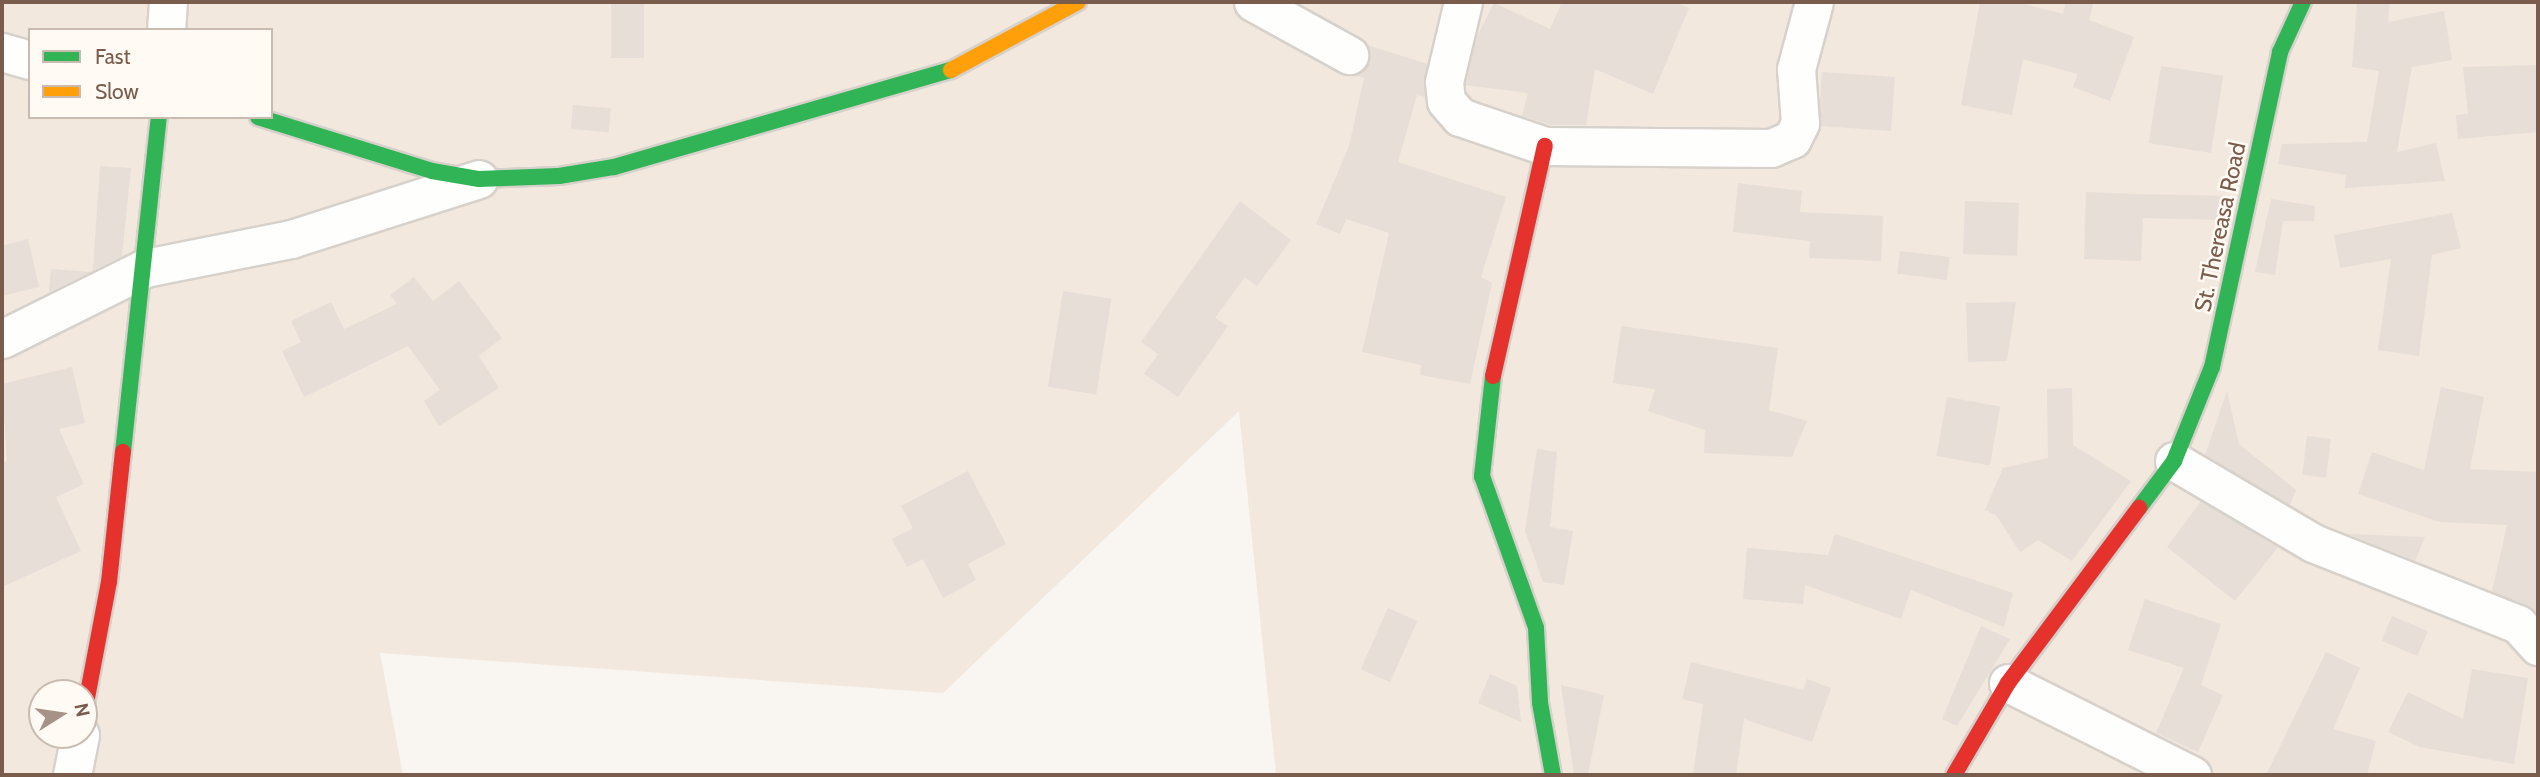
<!DOCTYPE html>
<html>
<head>
<meta charset="utf-8">
<style>
	body { margin:0 }
	#map { position:relative; width:2540px; height:777px; overflow:hidden; background:#f9f5f0; font-family:Cabin,sans-serif }
	div>[style] { position:absolute }
	.residential>* { inset:0; background:#f2e8de }
	.building>* { inset:0; background:#e6ded7; transform-origin:0 0 }
	.roads { filter:drop-shadow(2px 0 #d7d1cb) drop-shadow(-2px 0 #d7d1cb) drop-shadow(0 2px #d7d1cb) drop-shadow(0 -2px #d7d1cb) }
	.street>* { height:37px; margin:-18.5px; padding:0 18.5px; transform-origin:18.5px; border-radius:18.5px; background:#fefefd }
	.fast>* { height:16px; margin:-8px; padding:0 8px; transform-origin:8px; border-radius:8px; background:#30b455 }
	.slow>* { height:16px; margin:-8px; padding:0 8px; transform-origin:8px; border-radius:8px; background:#ff9f0a }
	.jam>* { height:16px; margin:-8px; padding:0 8px; transform-origin:8px; border-radius:8px; background:#e5322d }
	span { translate:-50% -50%; white-space:nowrap; text-align:center; line-height:1.15; -webkit-text-stroke:5px #fffaf3; paint-order:stroke }
	.street-label { font-size:23px; color:#7a5c4d }
	.frame { position:absolute; inset:0; border:4px solid #7a5c4d; pointer-events:none }
	.legend { position:absolute; left:28px; top:28px; width:245px; height:91px; box-sizing:border-box; background:#fffaf3; border:2px solid #cabbb1; margin:0; padding:9px 12px; list-style:none; font-size:21px; color:#7a5c4d }
	.legend li { display:flex; align-items:center; gap:14px; height:35px }
	.legend b { width:35px; border:2px solid #cabbb1 }
	.north { position:absolute; left:28px; top:679px; width:70px; height:70px; box-sizing:border-box; background:#fffaf3; border:2px solid #cabbb1; border-radius:50%; rotate:78deg; font-size:19px; font-weight:700; line-height:28px; text-align:center; color:#7a5c4d }
	.north::after { content:''; display:block; margin:auto; width:24px; height:32px; background:#a69286; clip-path:polygon(50% 0,100% 100%,50% 72%,0 100%) }
</style>
</head>
<body>
<div id="map">
	<div class="residential">
		<i style="clip-path:polygon(evenodd,2px 2px,2538px 2px,2538px 775px,1276px 775px,1239px 411px,943px 693px,380px 653px,403px 775px,2px 775px,2px 2px,30px 30px,271px 30px,271px 117px,30px 117px,30px 30px,2px 2px,42px 693px,84px 693px,84px 735px,42px 735px,42px 693px)"></i>
	</div>
	<div class="building">
		<i style="left:611px;top:2px;width:33px;height:56px"></i>
		<i style="clip-path:polygon(1562px 2px,1674px 2px,1689px 8px,1653px 94px,1595px 69px,1586px 125px,1551px 125px,1522px 116px,1528px 93px,1465px 85px,1476px 38px,1494px 3px,1550px 29px)"></i>
		<i style="clip-path:polygon(1980px 2px,2017px 2px,2063px 14px,2066px 2px,2094px 2px,2089px 20px,2134px 37px,2110px 101px,2073px 87px,2078px 74px,2023px 59px,2012px 115px,1961px 105px)"></i>
		<i style="clip-path:polygon(2357px 2px,2390px 2px,2388px 22px,2444px 11px,2452px 60px,2412px 67px,2397px 152px,2436px 143px,2445px 181px,2345px 188px,2346px 175px,2278px 164px,2282px 144px,2367px 142px,2379px 71px,2352px 67px)"></i>
		<i style="clip-path:polygon(1367px 45px,1427px 64px,1425px 97px,1417px 95px,1398px 162px,1506px 197px,1481px 277px,1492px 283px,1470px 384px,1420px 375px,1421px 365px,1362px 352px,1389px 233px,1346px 219px,1340px 234px,1316px 224px,1349px 146px,1364px 78px,1354px 75px,1368px 65px)"></i>
		<i style="clip-path:polygon(2538px 65px,2538px 132px,2458px 139px,2456px 115px,2468px 114px,2463px 67px)"></i>
		<i style="left:2161px;top:66px;width:63px;height:78px;rotate:9deg"></i>
		<i style="left:1822px;top:72px;width:73px;height:54px;rotate:4deg"></i>
		<i style="left:573px;top:105px;width:38px;height:24px;rotate:5deg"></i>
		<i style="clip-path:polygon(100px 166px,131px 168px,122px 256px,93px 270px)"></i>
		<i style="clip-path:polygon(1738px 183px,1802px 191px,1800px 212px,1883px 216px,1881px 261px,1809px 258px,1810px 241px,1733px 232px)"></i>
		<i style="clip-path:polygon(2086px 192px,2135px 194px,2227px 196px,2221px 220px,2143px 218px,2141px 261px,2084px 259px)"></i>
		<i style="clip-path:polygon(2271px 199px,2315px 206px,2314px 221px,2283px 221px,2275px 275px,2255px 272px)"></i>
		<i style="clip-path:polygon(1240px 201px,1291px 240px,1257px 286px,1245px 277px,1215px 318px,1228px 326px,1178px 397px,1144px 374px,1158px 354px,1141px 342px)"></i>
		<i style="left:1965px;top:201px;width:54px;height:53px;rotate:2deg"></i>
		<i style="clip-path:polygon(2452px 213px,2461px 248px,2432px 255px,2419px 356px,2378px 350px,2391px 259px,2340px 268px,2334px 235px)"></i>
		<i style="clip-path:polygon(28px 239px,39px 287px,2px 296px,2px 246px)"></i>
		<i style="left:1900px;top:251px;width:50px;height:23px;rotate:7deg"></i>
		<i style="clip-path:polygon(51px 269px,90px 272px,49px 292px)"></i>
		<i style="clip-path:polygon(414px 277px,433px 301px,459px 281px,502px 338px,479px 356px,499px 388px,439px 426px,424px 401px,440px 390px,408px 346px,304px 397px,282px 351px,301px 342px,291px 321px,331px 302px,344px 329px,397px 304px,390px 295px)"></i>
		<i style="left:1063px;top:291px;width:49px;height:97px;rotate:9deg"></i>
		<i style="clip-path:polygon(2016px 302px,2007px 361px,1968px 362px,1966px 303px)"></i>
		<i style="clip-path:polygon(1621px 326px,1778px 348px,1769px 410px,1807px 421px,1792px 457px,1704px 453px,1705px 430px,1648px 411px,1655px 389px,1613px 383px)"></i>
		<i style="clip-path:polygon(72px 367px,85px 423px,59px 429px,84px 484px,56px 497px,81px 551px,2px 587px,2px 463px,7px 460px,2px 384px)"></i>
		<i style="clip-path:polygon(2441px 387px,2484px 397px,2470px 469px,2538px 472px,2538px 615px,2492px 591px,2507px 525px,2439px 522px,2358px 494px,2372px 452px,2424px 470px)"></i>
		<i style="clip-path:polygon(2072px 388px,2073px 445px,2131px 481px,2072px 561px,2038px 540px,2020px 552px,1996px 515px,1985px 510px,2003px 468px,2048px 458px,2047px 389px)"></i>
		<i style="clip-path:polygon(2227px 391px,2239px 444px,2296px 490px,2290px 505px,2205px 455px)"></i>
		<i style="left:1947px;top:397px;width:54px;height:60px;rotate:10deg"></i>
		<i style="left:2307px;top:436px;width:24px;height:39px;rotate:7deg"></i>
		<i style="clip-path:polygon(1537px 449px,1557px 452px,1550px 527px,1573px 531px,1564px 585px,1543px 582px,1525px 531px)"></i>
		<i style="clip-path:polygon(968px 471px,1006px 544px,968px 564px,976px 580px,943px 598px,923px 559px,907px 567px,892px 539px,913px 528px,901px 506px)"></i>
		<i style="clip-path:polygon(2201px 501px,2278px 547px,2235px 601px,2167px 547px)"></i>
		<i style="clip-path:polygon(1835px 534px,2013px 593px,2004px 627px,1911px 590px,1901px 619px,1805px 585px,1803px 604px,1743px 599px,1747px 548px,1828px 555px)"></i>
		<i style="clip-path:polygon(2348px 534px,2425px 537px,2415px 561px)"></i>
		<i style="clip-path:polygon(2145px 599px,2221px 624px,2201px 685px,2223px 695px,2198px 752px,2156px 733px,2184px 668px,2128px 650px)"></i>
		<i style="left:1388px;top:608px;width:32px;height:67px;rotate:24deg"></i>
		<i style="left:2392px;top:616px;width:39px;height:27px;rotate:23deg"></i>
		<i style="clip-path:polygon(1981px 626px,2010px 639px,1957px 726px,1942px 719px)"></i>
		<i style="clip-path:polygon(2326px 652px,2360px 668px,2333px 729px,2376px 741px,2367px 775px,2266px 775px)"></i>
		<i style="clip-path:polygon(1691px 662px,1803px 690px,1807px 679px,1831px 688px,1812px 742px,1744px 719px,1736px 775px,1693px 775px,1703px 704px,1682px 699px)"></i>
		<i style="clip-path:polygon(2472px 669px,2528px 678px,2514px 764px,2420px 747px,2388px 732px,2408px 692px,2463px 719px)"></i>
		<i style="clip-path:polygon(1490px 674px,1517px 686px,1521px 722px,1478px 703px)"></i>
		<i style="clip-path:polygon(1561px 685px,1604px 695px,1588px 775px,1574px 775px)"></i>
	</div>
	<div class="roads">
		<div class="street">
			<i style="left:1253px;top:2px;width:110px;rotate:28.9deg"></i>
			<i style="left:1463px;top:2px;width:82px;rotate:103.4deg"></i>
			<i style="left:1444px;top:82px;width:19px;rotate:84deg"></i>
			<i style="left:1446px;top:101px;width:21px;rotate:49deg"></i>
			<i style="left:1460px;top:117px;width:90px;rotate:18.8deg"></i>
			<i style="left:1545px;top:146px;width:226px;rotate:0.5deg"></i>
			<i style="left:1771px;top:148px;width:23px;rotate:-23deg"></i>
			<i style="left:1792px;top:139px;width:18px;rotate:-63deg"></i>
			<i style="left:1800px;top:123px;width:54px;rotate:-94.2deg"></i>
			<i style="left:1796px;top:69px;width:69px;rotate:-75deg"></i>
			<i style="left:166px;top:30px;width:28px;rotate:-86deg"></i>
			<i style="left:2px;top:52px;width:29px;rotate:16deg"></i>
			<i style="left:2px;top:339px;width:160px;rotate:-26.4deg"></i>
			<i style="left:145px;top:268px;width:149px;rotate:-11.2deg"></i>
			<i style="left:291px;top:239px;width:197px;rotate:-17.7deg"></i>
			<i style="left:2174px;top:461px;width:161px;rotate:30.5deg"></i>
			<i style="left:2313px;top:543px;width:220px;rotate:21.6deg"></i>
			<i style="left:2518px;top:624px;width:30px;rotate:48deg"></i>
			<i style="left:2008px;top:683px;width:206px;rotate:26.6deg"></i>
			<i style="left:72px;top:775px;width:41px;rotate:-78.7deg"></i>
		</div>
		<div class="fast">
			<i style="left:258px;top:117px;width:182px;rotate:17.2deg"></i>
			<i style="left:432px;top:171px;width:48px;rotate:9.7deg"></i>
			<i style="left:479px;top:179px;width:80px;rotate:-2.1deg"></i>
			<i style="left:559px;top:176px;width:56px;rotate:-9.3deg"></i>
			<i style="left:614px;top:167px;width:351px;rotate:-16.1deg"></i>
			<i style="left:1493px;top:376px;width:101px;rotate:96.3deg"></i>
			<i style="left:1482px;top:476px;width:161px;rotate:70.4deg"></i>
			<i style="left:1536px;top:628px;width:75px;rotate:86.9deg"></i>
			<i style="left:1540px;top:703px;width:73px;rotate:79.8deg"></i>
			<i style="left:123px;top:452px;width:337px;rotate:-83.9deg"></i>
			<i style="left:2139px;top:508px;width:59px;rotate:-53.3deg"></i>
			<i style="left:2174px;top:461px;width:101px;rotate:-68deg"></i>
			<i style="left:2212px;top:367px;width:322px;rotate:-77.8deg"></i>
			<i style="left:2280px;top:52px;width:55px;rotate:-65.3deg"></i>
		</div>
		<div class="slow">
			<i style="left:951px;top:70px;width:144px;rotate:-28.2deg"></i>
		</div>
		<div class="jam">
			<i style="left:1493px;top:376px;width:236px;rotate:-77.3deg"></i>
			<i style="left:84px;top:714px;width:134px;rotate:-79.3deg"></i>
			<i style="left:109px;top:582px;width:131px;rotate:-83.9deg"></i>
			<i style="left:1954px;top:775px;width:107px;rotate:-59.6deg"></i>
			<i style="left:2008px;top:683px;width:219px;rotate:-53.2deg"></i>
		</div>
	</div>
	<div class="street-label">
		<span style="left:2220px;top:227px;rotate:-78deg">St. Thereasa Road</span>
	</div>
	<div class="frame"></div>
	<ul class="legend">
	<li><b style="height:9px;background:#30b455"></b>Fast</li>
	<li><b style="height:9px;background:#ff9f0a"></b>Slow</li>
	</ul>
	<div class="north">N</div>
</div>
</body>
</html>
